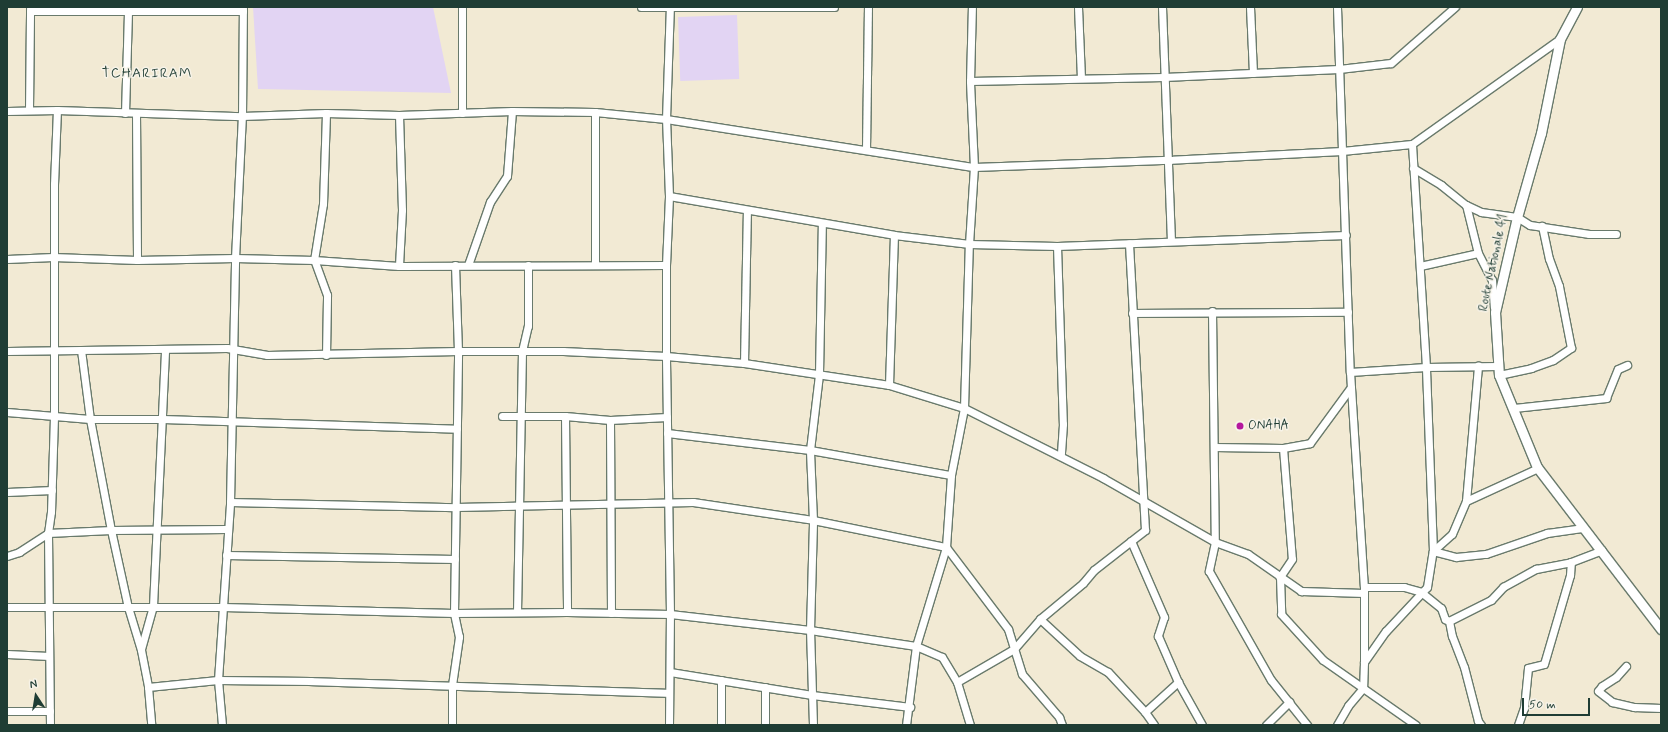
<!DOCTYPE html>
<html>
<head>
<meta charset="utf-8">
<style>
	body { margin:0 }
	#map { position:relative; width:1668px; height:732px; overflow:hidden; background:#f2ead4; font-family:Mynerve,sans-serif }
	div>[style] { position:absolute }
	.built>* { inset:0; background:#e2d4f3; transform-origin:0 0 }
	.roads { filter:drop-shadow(1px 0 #697a6c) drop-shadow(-1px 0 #697a6c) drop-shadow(0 1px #697a6c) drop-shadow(0 -1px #697a6c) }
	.minor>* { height:7px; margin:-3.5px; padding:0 3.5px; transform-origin:3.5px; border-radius:3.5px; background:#fff }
	.tertiary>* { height:9px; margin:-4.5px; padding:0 4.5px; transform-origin:4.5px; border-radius:4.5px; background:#fff }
	.dots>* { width:11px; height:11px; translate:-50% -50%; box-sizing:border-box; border:2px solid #f7f3e8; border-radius:50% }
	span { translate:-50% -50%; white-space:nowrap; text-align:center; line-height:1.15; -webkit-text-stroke:3px #f7f3e8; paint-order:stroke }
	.street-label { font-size:13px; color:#1f3d34 }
	.poi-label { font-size:13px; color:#1f3d34 }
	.left { translate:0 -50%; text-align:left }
	.neighbourhood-label { font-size:14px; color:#1f3d34; letter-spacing:1px }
	.frame { position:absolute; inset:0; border:8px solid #1f3d34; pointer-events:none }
	.north { position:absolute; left:16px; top:676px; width:40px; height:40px; -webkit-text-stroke:3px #f7f3e8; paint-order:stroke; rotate:348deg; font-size:11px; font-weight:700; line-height:16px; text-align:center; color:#1f3d34 }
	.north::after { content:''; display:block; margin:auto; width:14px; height:18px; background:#1f3d34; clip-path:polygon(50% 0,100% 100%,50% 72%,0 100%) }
	.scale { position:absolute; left:1522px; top:698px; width:68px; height:18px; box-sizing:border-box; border:2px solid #1f3d34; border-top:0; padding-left:5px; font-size:12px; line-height:14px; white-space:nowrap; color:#1f3d34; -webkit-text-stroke:3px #f7f3e8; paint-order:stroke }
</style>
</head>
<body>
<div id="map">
	<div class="built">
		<i style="clip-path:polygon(253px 7px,433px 7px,451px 93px,258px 89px)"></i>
		<i style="left:737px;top:15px;width:64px;height:59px;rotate:88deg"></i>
	</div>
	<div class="roads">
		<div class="minor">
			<i style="left:641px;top:7px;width:193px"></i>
			<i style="left:1078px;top:7px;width:71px;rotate:87.6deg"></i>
			<i style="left:1162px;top:7px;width:234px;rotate:87.8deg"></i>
			<i style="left:1250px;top:7px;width:66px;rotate:87.4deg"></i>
			<i style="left:1337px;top:7px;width:365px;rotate:88deg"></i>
			<i style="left:1350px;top:372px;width:215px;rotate:86.3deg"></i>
			<i style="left:1364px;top:587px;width:75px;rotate:90deg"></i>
			<i style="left:1364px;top:662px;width:26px;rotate:92deg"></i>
			<i style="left:1363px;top:688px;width:23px;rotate:130deg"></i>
			<i style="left:1348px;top:706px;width:22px;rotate:120deg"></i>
			<i style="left:30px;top:11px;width:213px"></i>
			<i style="left:970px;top:81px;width:194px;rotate:-1.2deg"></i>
			<i style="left:1164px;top:77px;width:175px;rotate:-2.6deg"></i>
			<i style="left:1339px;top:69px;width:52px;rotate:-6.6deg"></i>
			<i style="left:1391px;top:63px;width:85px;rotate:-41.2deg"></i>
			<i style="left:29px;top:110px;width:103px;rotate:-89.4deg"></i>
			<i style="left:7px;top:111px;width:50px;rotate:-1.1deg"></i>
			<i style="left:57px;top:110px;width:185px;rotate:1.9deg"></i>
			<i style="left:242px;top:116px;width:84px;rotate:-2deg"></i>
			<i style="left:326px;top:113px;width:73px;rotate:1.6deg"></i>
			<i style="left:399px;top:115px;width:113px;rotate:-2deg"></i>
			<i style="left:512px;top:111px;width:83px;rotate:0.7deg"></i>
			<i style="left:595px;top:112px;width:71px;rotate:5.6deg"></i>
			<i style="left:666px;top:119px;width:312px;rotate:8.9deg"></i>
			<i style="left:974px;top:167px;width:195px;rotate:-2.1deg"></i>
			<i style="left:1169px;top:160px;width:173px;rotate:-3deg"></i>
			<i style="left:1342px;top:151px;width:70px;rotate:-5.7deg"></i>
			<i style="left:1412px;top:144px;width:181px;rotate:-35.4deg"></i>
			<i style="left:595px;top:112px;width:152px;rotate:90deg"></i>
			<i style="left:125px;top:113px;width:102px;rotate:-88.3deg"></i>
			<i style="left:136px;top:113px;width:147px;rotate:89.6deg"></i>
			<i style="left:462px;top:113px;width:106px;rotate:-90deg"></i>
			<i style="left:399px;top:115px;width:95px;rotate:88.2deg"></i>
			<i style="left:402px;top:210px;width:56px;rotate:93.1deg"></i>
			<i style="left:866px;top:149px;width:142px;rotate:-89.2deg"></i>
			<i style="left:1413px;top:168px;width:33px;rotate:31deg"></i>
			<i style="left:1441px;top:185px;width:32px;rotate:39deg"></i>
			<i style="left:1466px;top:205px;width:17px;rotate:25deg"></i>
			<i style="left:1481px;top:212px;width:36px;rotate:8deg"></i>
			<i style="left:1517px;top:217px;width:15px;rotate:32deg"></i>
			<i style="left:1530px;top:225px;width:60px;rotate:8.7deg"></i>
			<i style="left:1589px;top:234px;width:27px"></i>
			<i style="left:669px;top:196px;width:228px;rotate:9.8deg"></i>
			<i style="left:894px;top:235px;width:76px;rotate:6.8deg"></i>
			<i style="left:969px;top:244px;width:88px;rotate:1.3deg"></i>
			<i style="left:1057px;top:246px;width:289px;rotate:-2.2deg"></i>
			<i style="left:1466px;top:205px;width:49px;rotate:76deg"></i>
			<i style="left:1478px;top:253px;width:30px;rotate:63deg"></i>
			<i style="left:1492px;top:280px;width:27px;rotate:86deg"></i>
			<i style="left:1057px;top:246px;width:178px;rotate:88.1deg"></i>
			<i style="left:1063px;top:424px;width:32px;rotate:94deg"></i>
			<i style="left:7px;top:259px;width:46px;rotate:-2.5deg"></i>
			<i style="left:53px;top:257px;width:84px;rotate:2deg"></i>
			<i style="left:137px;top:260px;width:98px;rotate:-1.2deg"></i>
			<i style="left:235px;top:258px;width:79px;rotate:1.5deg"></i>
			<i style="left:314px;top:260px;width:85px;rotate:4deg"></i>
			<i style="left:399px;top:266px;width:267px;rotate:-0.2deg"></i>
			<i style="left:468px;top:265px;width:67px;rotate:-70.8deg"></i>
			<i style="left:490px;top:202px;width:31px;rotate:-57deg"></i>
			<i style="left:507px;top:176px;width:65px;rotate:-85.6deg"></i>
			<i style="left:1420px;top:266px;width:59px;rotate:-12.6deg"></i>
			<i style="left:1212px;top:311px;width:231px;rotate:89.3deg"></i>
			<i style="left:1215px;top:542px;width:30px;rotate:102deg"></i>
			<i style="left:1209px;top:571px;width:125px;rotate:60.4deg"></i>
			<i style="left:1271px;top:680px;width:58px;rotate:51.3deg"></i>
			<i style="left:1132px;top:313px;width:216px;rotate:-0.3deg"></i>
			<i style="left:81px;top:350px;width:70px;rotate:82.6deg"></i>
			<i style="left:90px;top:419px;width:113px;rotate:79.3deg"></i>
			<i style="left:111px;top:530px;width:79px;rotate:77.6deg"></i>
			<i style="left:128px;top:607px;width:45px;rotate:73.2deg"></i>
			<i style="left:141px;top:650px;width:38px;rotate:79deg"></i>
			<i style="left:148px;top:687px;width:38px;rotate:85deg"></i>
			<i style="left:7px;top:351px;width:220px;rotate:-0.8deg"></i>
			<i style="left:227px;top:348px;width:41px;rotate:9.9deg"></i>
			<i style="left:267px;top:355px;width:191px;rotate:-1.2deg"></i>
			<i style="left:458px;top:351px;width:105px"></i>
			<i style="left:563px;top:351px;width:103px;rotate:2.8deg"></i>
			<i style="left:666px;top:356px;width:78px;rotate:5.1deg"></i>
			<i style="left:744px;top:363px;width:147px;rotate:8.6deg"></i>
			<i style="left:889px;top:385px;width:78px;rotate:17deg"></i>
			<i style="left:964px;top:408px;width:156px;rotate:26.7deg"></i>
			<i style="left:1103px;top:478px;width:129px;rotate:29.7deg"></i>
			<i style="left:1215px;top:542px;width:35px;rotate:20deg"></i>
			<i style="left:1248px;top:554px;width:65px;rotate:34.9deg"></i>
			<i style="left:1301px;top:591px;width:63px;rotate:1.8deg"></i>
			<i style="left:326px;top:355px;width:60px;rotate:-89deg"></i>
			<i style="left:327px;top:295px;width:37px;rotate:-110deg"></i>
			<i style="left:314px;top:260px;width:57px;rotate:-80.9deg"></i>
			<i style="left:323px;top:204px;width:91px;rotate:-88.1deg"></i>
			<i style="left:744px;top:363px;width:153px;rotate:-88.9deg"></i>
			<i style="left:1350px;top:372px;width:76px;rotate:-3.8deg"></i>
			<i style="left:1426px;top:367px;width:72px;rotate:-0.8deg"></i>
			<i style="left:1499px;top:375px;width:33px;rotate:-12deg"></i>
			<i style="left:1531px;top:368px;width:23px;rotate:-20deg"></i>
			<i style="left:1553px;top:360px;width:22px;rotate:-34deg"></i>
			<i style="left:1571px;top:348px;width:63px;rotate:-101deg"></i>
			<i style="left:1559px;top:286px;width:29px;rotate:-110deg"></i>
			<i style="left:1549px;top:259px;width:34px;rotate:-102deg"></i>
			<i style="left:889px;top:385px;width:150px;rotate:-88.1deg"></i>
			<i style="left:1514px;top:408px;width:93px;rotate:-6.2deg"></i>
			<i style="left:1606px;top:398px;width:31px;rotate:-68deg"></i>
			<i style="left:1618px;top:369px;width:10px;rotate:-24deg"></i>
			<i style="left:7px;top:412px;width:83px;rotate:4.8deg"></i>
			<i style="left:90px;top:419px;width:73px"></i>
			<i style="left:163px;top:419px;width:294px;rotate:1.9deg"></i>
			<i style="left:502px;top:416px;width:63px"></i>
			<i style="left:565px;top:416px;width:45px;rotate:5.1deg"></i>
			<i style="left:610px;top:420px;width:57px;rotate:-3deg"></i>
			<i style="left:565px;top:416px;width:196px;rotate:89.4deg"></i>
			<i style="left:610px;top:420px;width:193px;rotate:89.7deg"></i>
			<i style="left:667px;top:433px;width:144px;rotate:6.8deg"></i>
			<i style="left:810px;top:450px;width:143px;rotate:10.1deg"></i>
			<i style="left:1214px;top:447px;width:69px;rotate:0.8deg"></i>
			<i style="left:1283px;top:448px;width:27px;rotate:-10deg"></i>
			<i style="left:1310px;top:443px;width:69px;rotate:-53.8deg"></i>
			<i style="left:1283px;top:448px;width:111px;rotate:85.4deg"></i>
			<i style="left:1292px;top:559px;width:22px;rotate:124deg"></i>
			<i style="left:1280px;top:577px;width:37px;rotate:88deg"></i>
			<i style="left:1281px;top:614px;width:62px;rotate:47.6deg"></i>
			<i style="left:1323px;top:660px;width:113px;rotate:35deg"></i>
			<i style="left:7px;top:492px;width:45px;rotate:-2.5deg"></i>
			<i style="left:1466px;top:501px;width:79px;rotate:-24.6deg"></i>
			<i style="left:230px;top:502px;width:226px;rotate:1.3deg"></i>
			<i style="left:456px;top:507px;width:237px;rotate:-1.2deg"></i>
			<i style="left:693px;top:502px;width:121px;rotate:8.5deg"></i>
			<i style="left:813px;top:520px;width:136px;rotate:11.5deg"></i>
			<i style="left:946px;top:547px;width:103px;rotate:52.9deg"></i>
			<i style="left:1008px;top:629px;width:47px;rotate:72.7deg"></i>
			<i style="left:1022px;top:674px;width:57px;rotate:49.3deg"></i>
			<i style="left:1059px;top:717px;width:9px;rotate:69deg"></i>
			<i style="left:1131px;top:541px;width:83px;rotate:66.5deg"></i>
			<i style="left:1164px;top:617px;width:20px;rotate:108deg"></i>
			<i style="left:1158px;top:636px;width:50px;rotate:66.5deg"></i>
			<i style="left:1178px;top:682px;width:49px;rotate:60.8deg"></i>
			<i style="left:1433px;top:551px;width:25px;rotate:-42deg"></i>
			<i style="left:1452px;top:534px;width:36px;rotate:-67deg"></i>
			<i style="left:1466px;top:501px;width:136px;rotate:-84.9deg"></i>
			<i style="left:1433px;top:551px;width:24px;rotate:15deg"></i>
			<i style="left:1456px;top:557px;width:30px;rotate:-6deg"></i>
			<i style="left:1486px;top:554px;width:65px;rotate:-19deg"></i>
			<i style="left:1547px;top:533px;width:37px;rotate:-8deg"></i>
			<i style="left:226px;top:555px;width:229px;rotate:1deg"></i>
			<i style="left:7px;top:556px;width:13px;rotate:-18deg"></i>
			<i style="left:19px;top:552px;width:35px;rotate:-33deg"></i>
			<i style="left:48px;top:533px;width:63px;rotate:-2.7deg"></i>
			<i style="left:111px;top:530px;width:116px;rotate:-0.5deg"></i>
			<i style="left:1364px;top:587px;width:40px"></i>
			<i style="left:1404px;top:587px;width:18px;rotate:16deg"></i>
			<i style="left:1421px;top:592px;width:26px;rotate:39deg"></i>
			<i style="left:1441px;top:608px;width:12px;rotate:70deg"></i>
			<i style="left:1445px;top:619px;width:4px;rotate:27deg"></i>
			<i style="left:1449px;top:621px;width:47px;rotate:-26.6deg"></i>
			<i style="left:1491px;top:600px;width:18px;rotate:-47deg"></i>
			<i style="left:1503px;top:587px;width:38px;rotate:-29deg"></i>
			<i style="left:1536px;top:569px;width:36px;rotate:-11deg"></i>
			<i style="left:1571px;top:562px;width:33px;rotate:-21deg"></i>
			<i style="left:7px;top:607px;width:216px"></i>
			<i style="left:223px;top:607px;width:231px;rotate:1.5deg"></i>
			<i style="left:454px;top:613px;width:113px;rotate:-0.5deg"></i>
			<i style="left:567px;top:612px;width:103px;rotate:1.1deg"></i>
			<i style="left:670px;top:614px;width:141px;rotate:6.5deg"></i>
			<i style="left:810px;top:630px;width:107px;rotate:8.6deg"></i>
			<i style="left:916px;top:646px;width:28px;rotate:23deg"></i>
			<i style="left:942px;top:657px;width:29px;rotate:59deg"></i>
			<i style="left:957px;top:682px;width:45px;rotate:73.2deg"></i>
			<i style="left:517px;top:612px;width:261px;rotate:-88.9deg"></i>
			<i style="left:522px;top:351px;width:26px;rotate:-77deg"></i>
			<i style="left:528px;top:326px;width:61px;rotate:-90deg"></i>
			<i style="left:1040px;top:619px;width:54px;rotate:42.8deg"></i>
			<i style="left:1080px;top:656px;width:32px;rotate:30deg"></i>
			<i style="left:1108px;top:672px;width:54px;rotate:47.2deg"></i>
			<i style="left:1145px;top:712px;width:16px;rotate:55deg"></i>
			<i style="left:1449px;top:621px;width:15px;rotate:79deg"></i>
			<i style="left:1452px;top:636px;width:33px;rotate:69deg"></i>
			<i style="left:1464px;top:667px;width:56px;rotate:75.5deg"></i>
			<i style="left:1478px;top:721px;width:5px;rotate:53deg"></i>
			<i style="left:141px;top:649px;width:45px;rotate:-74.4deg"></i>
			<i style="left:153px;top:606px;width:256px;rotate:-87.3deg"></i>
			<i style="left:7px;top:654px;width:42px;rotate:2.7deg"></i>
			<i style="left:1364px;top:662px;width:38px;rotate:-55deg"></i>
			<i style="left:1386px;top:631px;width:60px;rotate:-47deg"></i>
			<i style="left:1427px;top:587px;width:36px;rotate:-81deg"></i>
			<i style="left:1433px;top:551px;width:184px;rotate:-92.2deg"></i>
			<i style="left:1426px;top:367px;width:223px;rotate:-93.6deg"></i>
			<i style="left:1626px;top:666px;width:15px;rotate:132deg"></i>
			<i style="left:1616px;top:677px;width:17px;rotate:147deg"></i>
			<i style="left:1602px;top:686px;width:6px;rotate:129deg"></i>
			<i style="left:1598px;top:691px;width:18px;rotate:38deg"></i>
			<i style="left:1612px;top:702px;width:23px;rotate:13deg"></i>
			<i style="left:1634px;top:707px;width:27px;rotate:2deg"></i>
			<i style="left:670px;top:672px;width:144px;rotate:9.2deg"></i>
			<i style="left:812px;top:695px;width:99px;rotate:7deg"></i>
			<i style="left:721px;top:680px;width:45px;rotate:90deg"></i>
			<i style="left:957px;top:682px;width:66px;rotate:-30.1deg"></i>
			<i style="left:1014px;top:649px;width:40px;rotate:-49deg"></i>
			<i style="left:1040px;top:619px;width:56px;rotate:-39.9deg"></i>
			<i style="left:1083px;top:583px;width:17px;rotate:-50deg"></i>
			<i style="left:1094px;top:570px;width:65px;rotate:-38.1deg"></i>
			<i style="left:1145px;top:530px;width:287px;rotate:-93.2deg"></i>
			<i style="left:148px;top:687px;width:70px;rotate:-5.7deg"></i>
			<i style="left:218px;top:680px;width:93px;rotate:0.6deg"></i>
			<i style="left:311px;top:681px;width:358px;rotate:1.9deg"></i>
			<i style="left:765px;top:687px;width:38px;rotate:90deg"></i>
			<i style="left:7px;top:711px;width:43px"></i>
			<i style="left:1145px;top:712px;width:45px;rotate:-42.3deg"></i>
			<i style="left:50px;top:725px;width:192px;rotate:-90.6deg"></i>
			<i style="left:48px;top:533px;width:21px;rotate:-82deg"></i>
			<i style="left:51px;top:512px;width:97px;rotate:-88.2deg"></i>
			<i style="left:54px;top:415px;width:231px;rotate:-90deg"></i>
			<i style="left:54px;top:184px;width:74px;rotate:-87.7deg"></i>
			<i style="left:222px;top:725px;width:45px;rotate:-95.1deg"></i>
			<i style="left:218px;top:680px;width:178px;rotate:-86.1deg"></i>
			<i style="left:230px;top:502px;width:244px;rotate:-88.8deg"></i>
			<i style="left:235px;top:258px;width:142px;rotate:-87.2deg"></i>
			<i style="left:242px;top:116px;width:109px;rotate:-89.5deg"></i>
			<i style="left:452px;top:725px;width:40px;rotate:-90deg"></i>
			<i style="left:452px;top:685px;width:49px;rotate:-81.7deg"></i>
			<i style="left:459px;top:637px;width:25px;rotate:-102deg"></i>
			<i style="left:454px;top:613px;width:262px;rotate:-89.1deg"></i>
			<i style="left:458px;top:351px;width:86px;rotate:-92deg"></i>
			<i style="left:669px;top:725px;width:111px;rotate:-89.5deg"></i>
			<i style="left:670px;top:614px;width:258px;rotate:-90.9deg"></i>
			<i style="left:666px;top:356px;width:91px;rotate:-90deg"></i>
			<i style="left:666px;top:265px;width:69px;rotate:-87.5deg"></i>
			<i style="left:669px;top:196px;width:77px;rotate:-92.2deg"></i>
			<i style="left:666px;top:119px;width:112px;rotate:-88deg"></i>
			<i style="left:813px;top:725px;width:95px;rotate:-91.8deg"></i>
			<i style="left:810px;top:630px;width:110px;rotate:-88.4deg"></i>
			<i style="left:813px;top:520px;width:70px;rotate:-92.5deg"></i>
			<i style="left:810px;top:450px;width:77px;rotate:-83.2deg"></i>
			<i style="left:819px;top:374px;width:151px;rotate:-88.9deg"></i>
			<i style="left:906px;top:725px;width:80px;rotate:-82.8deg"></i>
			<i style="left:916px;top:646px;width:103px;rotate:-73.1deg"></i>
			<i style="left:946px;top:547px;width:72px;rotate:-86deg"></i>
			<i style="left:951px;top:475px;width:68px;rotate:-79deg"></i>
			<i style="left:964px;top:408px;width:164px;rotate:-88.3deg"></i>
			<i style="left:969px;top:244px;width:77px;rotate:-86.3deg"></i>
			<i style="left:974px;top:167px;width:86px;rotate:-92.7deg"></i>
			<i style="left:970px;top:81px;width:74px;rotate:-88.5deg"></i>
			<i style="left:1266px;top:725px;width:33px;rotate:-45deg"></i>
			<i style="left:1518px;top:725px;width:18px;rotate:-71deg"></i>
			<i style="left:1524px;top:708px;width:40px;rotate:-84.3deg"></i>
			<i style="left:1528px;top:668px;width:16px;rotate:-14deg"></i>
			<i style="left:1544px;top:664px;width:93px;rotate:-73.7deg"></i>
			<i style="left:1570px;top:575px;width:13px;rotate:-86deg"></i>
		</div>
		<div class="tertiary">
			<i style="left:1577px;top:7px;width:36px;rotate:118deg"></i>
			<i style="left:1560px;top:39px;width:96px;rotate:101.4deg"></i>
			<i style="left:1541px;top:133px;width:87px;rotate:105.9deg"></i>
			<i style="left:1517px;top:217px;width:98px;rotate:103deg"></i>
			<i style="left:1495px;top:312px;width:63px;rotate:86.4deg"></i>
			<i style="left:1499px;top:375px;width:100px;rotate:67.6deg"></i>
			<i style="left:1537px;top:467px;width:204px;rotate:52.6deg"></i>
		</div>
	</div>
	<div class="dots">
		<i style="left:1240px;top:426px;background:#b5179e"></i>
	</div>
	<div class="street-label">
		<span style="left:1494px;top:263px;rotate:-78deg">Route Nationale 41</span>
	</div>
	<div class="poi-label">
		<span class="left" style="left:1248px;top:426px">ONAHA</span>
	</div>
	<div class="neighbourhood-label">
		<span style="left:147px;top:73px">TCHARIRAM</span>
	</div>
	<div class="frame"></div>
	<div class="north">N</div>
	<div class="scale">50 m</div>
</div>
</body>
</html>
